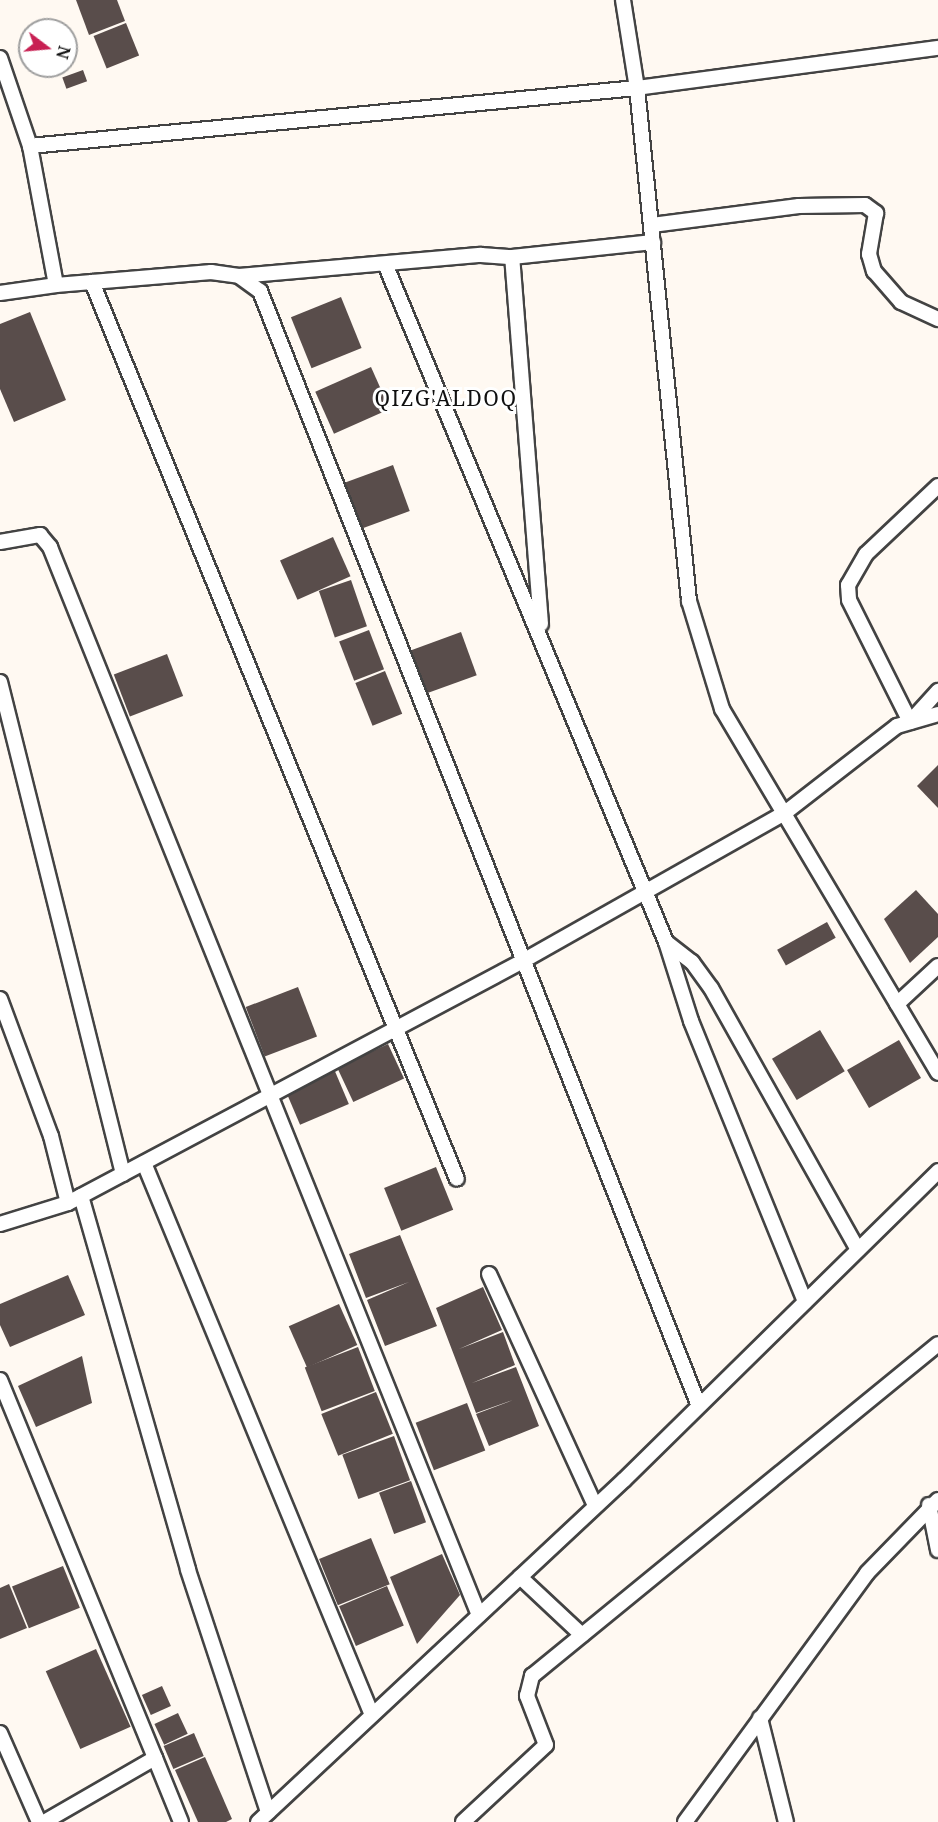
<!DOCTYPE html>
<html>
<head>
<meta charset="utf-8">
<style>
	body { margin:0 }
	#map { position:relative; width:938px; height:1822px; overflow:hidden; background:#fff9f2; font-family:"Noto Serif",serif }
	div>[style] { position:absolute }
	.building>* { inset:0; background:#594d4b; transform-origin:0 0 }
	.roads { filter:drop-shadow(2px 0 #434343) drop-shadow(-2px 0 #434343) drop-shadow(0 2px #434343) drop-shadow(0 -2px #434343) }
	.street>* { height:14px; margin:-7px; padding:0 7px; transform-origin:7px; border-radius:7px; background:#fff }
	span { translate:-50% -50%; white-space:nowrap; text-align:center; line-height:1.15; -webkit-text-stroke:6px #fff; paint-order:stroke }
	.quarter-label { font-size:21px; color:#101010; letter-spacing:1.5px }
	.north { position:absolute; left:18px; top:18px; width:60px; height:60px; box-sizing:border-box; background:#fff; border:2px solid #9f9f9f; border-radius:50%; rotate:106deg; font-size:16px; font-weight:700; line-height:24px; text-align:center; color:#101010 }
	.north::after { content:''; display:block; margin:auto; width:21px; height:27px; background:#c82053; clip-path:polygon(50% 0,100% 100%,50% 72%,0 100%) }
</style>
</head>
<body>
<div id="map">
	<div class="building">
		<i style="clip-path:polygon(76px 0,117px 0,125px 21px,89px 35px)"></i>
		<i style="left:126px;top:23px;width:35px;height:35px;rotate:68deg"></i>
		<i style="left:83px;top:70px;width:12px;height:22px;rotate:70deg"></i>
		<i style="left:341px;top:297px;width:55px;height:54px;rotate:68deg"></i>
		<i style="clip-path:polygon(30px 312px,66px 400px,14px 422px,0 389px,0 324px)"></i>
		<i style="left:371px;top:367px;width:46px;height:61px;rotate:66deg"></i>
		<i style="left:393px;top:465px;width:49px;height:53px;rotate:70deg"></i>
		<i style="left:333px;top:537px;width:43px;height:58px;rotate:66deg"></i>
		<i style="left:351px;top:580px;width:49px;height:34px;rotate:71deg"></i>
		<i style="left:369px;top:630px;width:42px;height:32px;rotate:69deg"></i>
		<i style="left:461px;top:632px;width:46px;height:53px;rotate:70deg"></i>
		<i style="left:167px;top:654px;width:45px;height:57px;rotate:69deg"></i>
		<i style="left:385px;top:671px;width:46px;height:32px;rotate:68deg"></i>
		<i style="clip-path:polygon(938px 765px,938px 808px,917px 786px)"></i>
		<i style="clip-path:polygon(916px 890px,938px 914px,938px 937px,910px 963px,884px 919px)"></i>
		<i style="left:827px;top:922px;width:18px;height:57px;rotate:61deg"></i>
		<i style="left:298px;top:987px;width:53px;height:56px;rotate:69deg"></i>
		<i style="left:820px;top:1030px;width:48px;height:56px;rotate:59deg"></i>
		<i style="left:899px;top:1040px;width:44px;height:60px;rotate:60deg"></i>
		<i style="left:388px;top:1044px;width:38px;height:56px;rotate:65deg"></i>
		<i style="left:334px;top:1069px;width:38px;height:53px;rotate:67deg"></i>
		<i style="left:436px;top:1167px;width:46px;height:56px;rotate:68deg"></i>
		<i style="clip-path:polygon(400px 1235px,437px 1326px,385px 1346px,367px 1300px,409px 1282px,366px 1298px,349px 1254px)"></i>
		<i style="clip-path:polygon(68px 1275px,85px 1315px,10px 1347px,0 1325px,0 1304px)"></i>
		<i style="clip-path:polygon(483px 1287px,502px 1330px,459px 1349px,503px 1332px,515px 1365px,472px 1383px,516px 1367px,539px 1426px,489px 1446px,476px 1414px,513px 1400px,476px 1413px,436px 1308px)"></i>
		<i style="left:339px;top:1304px;width:45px;height:55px;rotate:66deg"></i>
		<i style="left:358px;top:1347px;width:47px;height:57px;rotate:69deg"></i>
		<i style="clip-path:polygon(82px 1356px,92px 1403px,36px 1427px,18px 1386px)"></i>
		<i style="left:376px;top:1392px;width:45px;height:59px;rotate:68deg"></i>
		<i style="left:467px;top:1403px;width:51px;height:55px;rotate:69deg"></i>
		<i style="left:394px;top:1436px;width:47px;height:55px;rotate:70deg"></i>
		<i style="left:411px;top:1481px;width:44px;height:34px;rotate:70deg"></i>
		<i style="left:371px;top:1538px;width:50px;height:56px;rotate:68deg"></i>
		<i style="clip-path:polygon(442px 1554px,460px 1595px,417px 1644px,390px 1577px)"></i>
		<i style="left:63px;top:1566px;width:45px;height:55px;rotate:68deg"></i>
		<i style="clip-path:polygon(9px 1584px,27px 1628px,0 1639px,0 1588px)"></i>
		<i style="left:387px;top:1586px;width:43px;height:52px;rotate:67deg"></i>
		<i style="left:96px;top:1649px;width:85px;height:55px;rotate:66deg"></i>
		<i style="left:162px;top:1686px;width:22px;height:22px;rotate:66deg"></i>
		<i style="left:178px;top:1713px;width:23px;height:26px;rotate:65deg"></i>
		<i style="left:194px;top:1733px;width:25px;height:33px;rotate:67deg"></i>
		<i style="clip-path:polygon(205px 1757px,232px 1819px,226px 1822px,198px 1822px,175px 1770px)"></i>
	</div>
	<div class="roads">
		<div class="street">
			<i style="left:623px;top:0;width:89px;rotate:81deg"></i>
			<i style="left:637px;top:88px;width:516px;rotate:84.21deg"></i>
			<i style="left:689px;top:601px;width:113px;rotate:73deg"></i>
			<i style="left:722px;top:709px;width:423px;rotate:59.3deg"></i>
			<i style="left:0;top:58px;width:93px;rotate:71.2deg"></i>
			<i style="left:30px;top:146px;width:141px;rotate:79.4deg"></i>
			<i style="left:56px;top:285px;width:156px;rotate:-4.8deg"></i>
			<i style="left:211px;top:272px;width:28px;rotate:8deg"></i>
			<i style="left:239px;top:276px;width:26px;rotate:36deg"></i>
			<i style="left:260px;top:291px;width:1198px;rotate:68.51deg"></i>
			<i style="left:30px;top:146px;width:610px;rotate:-5.46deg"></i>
			<i style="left:637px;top:88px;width:304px;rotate:-7.6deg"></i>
			<i style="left:652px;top:225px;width:148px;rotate:-7.4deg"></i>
			<i style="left:799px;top:206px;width:66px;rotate:-0.9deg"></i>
			<i style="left:865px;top:205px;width:14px;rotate:36deg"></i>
			<i style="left:876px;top:213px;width:42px;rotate:99.7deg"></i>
			<i style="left:869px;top:254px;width:18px;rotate:74deg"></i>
			<i style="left:874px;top:271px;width:41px;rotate:48.9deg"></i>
			<i style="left:901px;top:302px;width:41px;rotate:24.7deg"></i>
			<i style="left:386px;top:266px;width:732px;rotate:67.5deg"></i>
			<i style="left:666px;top:942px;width:83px;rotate:72.4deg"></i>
			<i style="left:691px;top:1021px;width:303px;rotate:67.9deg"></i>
			<i style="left:239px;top:276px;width:243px;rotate:-5deg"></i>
			<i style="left:481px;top:255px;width:31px;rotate:4deg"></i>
			<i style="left:92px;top:282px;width:968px;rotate:67.86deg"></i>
			<i style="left:0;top:293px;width:57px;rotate:-8.1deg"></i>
			<i style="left:938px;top:486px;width:99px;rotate:136.6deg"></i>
			<i style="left:866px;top:554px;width:36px;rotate:120deg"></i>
			<i style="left:848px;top:585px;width:15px;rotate:86deg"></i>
			<i style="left:849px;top:600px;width:136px;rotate:63.4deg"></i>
			<i style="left:910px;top:722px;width:42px;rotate:-47.9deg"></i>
			<i style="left:0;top:542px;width:41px;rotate:-9.9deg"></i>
			<i style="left:40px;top:535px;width:16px;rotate:50deg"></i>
			<i style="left:50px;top:547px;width:1151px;rotate:68.12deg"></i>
			<i style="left:541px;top:624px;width:368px;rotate:-94.5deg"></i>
			<i style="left:512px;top:257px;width:142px;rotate:-6.1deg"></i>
			<i style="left:0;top:682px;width:507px;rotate:75.96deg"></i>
			<i style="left:666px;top:942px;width:33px;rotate:38deg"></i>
			<i style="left:692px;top:962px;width:32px;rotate:54deg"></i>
			<i style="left:711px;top:988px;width:300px;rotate:60.7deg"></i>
			<i style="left:0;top:999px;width:146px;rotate:69.6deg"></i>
			<i style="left:51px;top:1136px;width:69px;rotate:75.8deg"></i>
			<i style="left:897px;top:1004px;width:56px;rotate:-42.8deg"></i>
			<i style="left:144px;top:1163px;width:597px;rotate:67.56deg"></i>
			<i style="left:81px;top:1196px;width:389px;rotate:74deg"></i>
			<i style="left:188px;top:1570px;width:255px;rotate:71.7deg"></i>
			<i style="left:0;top:1224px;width:71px;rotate:-17.2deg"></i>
			<i style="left:68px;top:1203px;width:515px;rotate:-28.01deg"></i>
			<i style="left:523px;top:961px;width:302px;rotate:-29.5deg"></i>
			<i style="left:786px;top:812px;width:140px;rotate:-37.8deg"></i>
			<i style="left:897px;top:726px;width:43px;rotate:-16.3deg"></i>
			<i style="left:489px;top:1274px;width:255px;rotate:65.4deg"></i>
			<i style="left:0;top:1380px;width:409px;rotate:67.7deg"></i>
			<i style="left:155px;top:1758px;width:128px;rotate:150deg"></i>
			<i style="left:929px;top:1505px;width:46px;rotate:78.7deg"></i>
			<i style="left:520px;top:1577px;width:85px;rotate:43.1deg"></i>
			<i style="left:760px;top:1718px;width:107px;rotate:76deg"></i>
			<i style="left:0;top:1733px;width:97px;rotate:66.3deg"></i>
			<i style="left:155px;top:1758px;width:69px;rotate:67.9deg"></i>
			<i style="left:258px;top:1822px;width:501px;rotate:-43.06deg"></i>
			<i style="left:624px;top:1480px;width:441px;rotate:-44.5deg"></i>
			<i style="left:463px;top:1822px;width:113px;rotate:-42.9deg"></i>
			<i style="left:546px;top:1745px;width:53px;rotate:-111.2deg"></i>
			<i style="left:527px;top:1696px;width:21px;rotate:-76deg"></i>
			<i style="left:532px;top:1676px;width:524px;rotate:-39.27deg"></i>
			<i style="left:685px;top:1822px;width:308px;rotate:-53.8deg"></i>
			<i style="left:867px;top:1573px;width:102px;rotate:-45.8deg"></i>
		</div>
	</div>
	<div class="quarter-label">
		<span style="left:446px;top:398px">QIZG'ALDOQ</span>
	</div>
	<div class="north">N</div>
</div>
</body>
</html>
